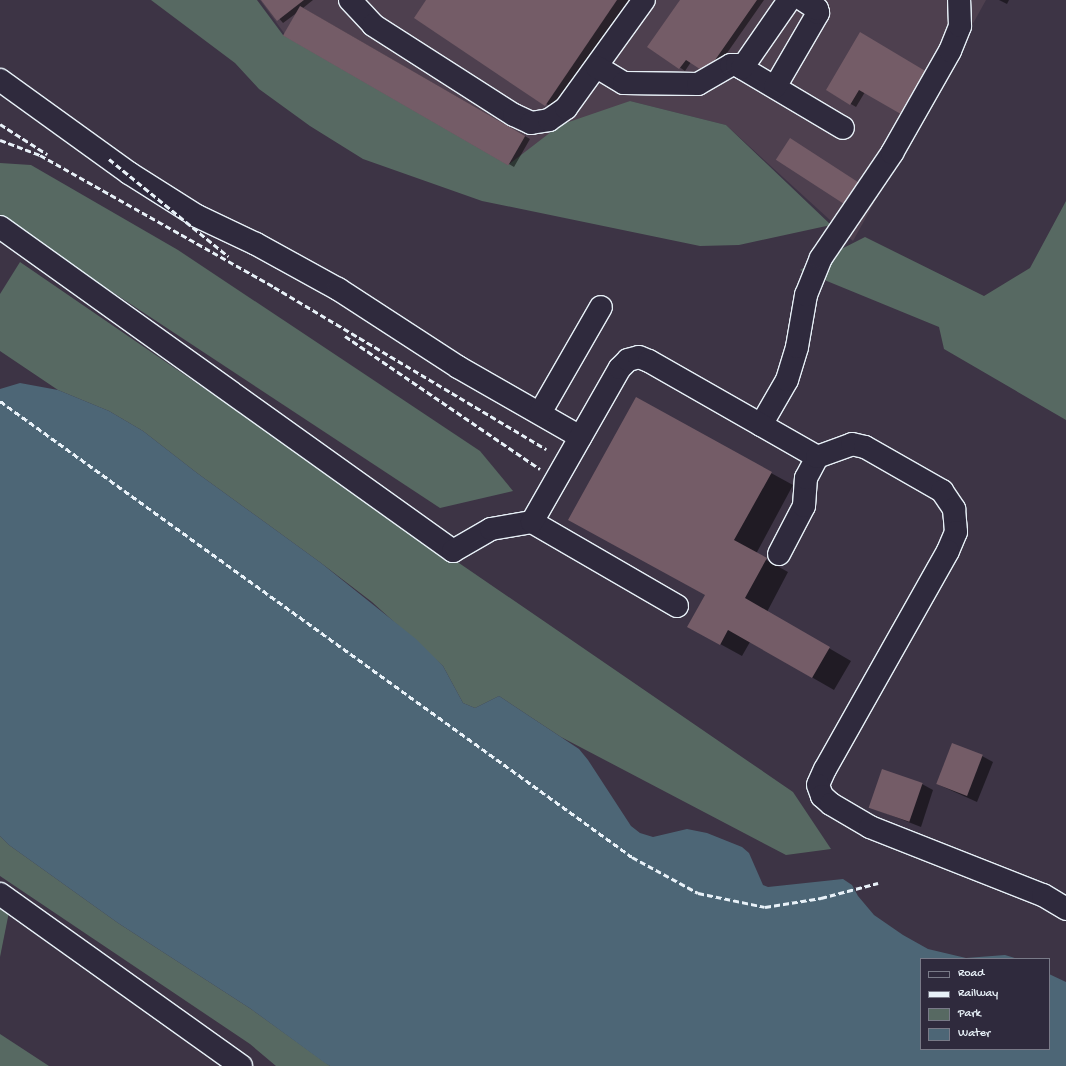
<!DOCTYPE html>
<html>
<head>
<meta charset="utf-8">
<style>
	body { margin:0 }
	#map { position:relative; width:1066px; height:1066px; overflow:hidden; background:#3d3445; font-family:"Gochi Hand",sans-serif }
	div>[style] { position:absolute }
	.built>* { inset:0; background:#4e404f }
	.green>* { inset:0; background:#576962 }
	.water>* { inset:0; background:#4d6676 }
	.shadow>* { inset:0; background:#0007 }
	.building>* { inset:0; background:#745c67; transform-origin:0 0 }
	.roads { filter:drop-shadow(1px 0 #e8f1f8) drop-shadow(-1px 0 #e8f1f8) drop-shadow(0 1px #e8f1f8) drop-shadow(0 -1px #e8f1f8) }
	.minor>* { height:22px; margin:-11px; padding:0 11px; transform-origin:11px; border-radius:11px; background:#2f2a3d }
	.rail>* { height:3px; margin-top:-1.5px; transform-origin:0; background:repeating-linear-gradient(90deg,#e8f1f8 0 6px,transparent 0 9px) }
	span { translate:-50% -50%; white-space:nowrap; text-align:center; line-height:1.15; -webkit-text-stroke:4px #2f2a3d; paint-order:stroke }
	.legend { position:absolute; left:920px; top:958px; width:130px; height:92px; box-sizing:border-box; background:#2f2a3d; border:1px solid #797a88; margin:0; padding:5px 7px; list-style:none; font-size:12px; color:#e8f1f8 }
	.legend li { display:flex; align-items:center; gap:8px; height:20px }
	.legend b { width:20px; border:1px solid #797a88 }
</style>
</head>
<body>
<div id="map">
	<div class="built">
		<i style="clip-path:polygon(260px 0,986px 0,853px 241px,726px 125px,630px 101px,510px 170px,292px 44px)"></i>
	</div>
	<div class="green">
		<i style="clip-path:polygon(151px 0,257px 0,283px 35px,508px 165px,560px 125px,630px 101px,726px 125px,831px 225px,739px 245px,700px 246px,482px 201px,363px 159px,310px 126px,259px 89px,235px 63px)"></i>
		<i style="clip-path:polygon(0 163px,31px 165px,178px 250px,480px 451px,513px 491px,440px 508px,0 218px)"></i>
		<i style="clip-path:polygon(1066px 201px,1066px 420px,944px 349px,939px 327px,800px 270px,865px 237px,984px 296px,1030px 268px)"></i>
		<i style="clip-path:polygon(20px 262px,793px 792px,831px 849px,786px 855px,561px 737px,499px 696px,475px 708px,463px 703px,443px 666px,372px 602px,321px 563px,197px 473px,143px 431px,109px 411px,58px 390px,0 351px,0 294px)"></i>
		<i style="clip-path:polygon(0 836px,9px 845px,118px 923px,251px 1009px,330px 1066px,276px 1066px,250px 1044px,0 876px)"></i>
		<i style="clip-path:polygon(0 906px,9px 912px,0 957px)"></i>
		<i style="clip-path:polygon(0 1034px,49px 1066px,0 1066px)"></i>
	</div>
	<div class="water">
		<i style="clip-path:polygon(20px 383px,58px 390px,109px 411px,143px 431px,197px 473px,321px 563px,416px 639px,443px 666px,463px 703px,475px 708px,499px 696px,579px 749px,588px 760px,631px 826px,640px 833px,653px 837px,687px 829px,707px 833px,742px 847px,749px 853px,763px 885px,768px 887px,843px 879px,852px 885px,858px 896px,874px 915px,903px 935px,928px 949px,966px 958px,1005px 955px,1018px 959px,921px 959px,921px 1049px,1049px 1049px,1049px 974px,1066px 982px,1066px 1066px,330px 1066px,325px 1063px,251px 1009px,118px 923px,9px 845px,0 836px,0 389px)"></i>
	</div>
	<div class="shadow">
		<i style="clip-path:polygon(263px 0,313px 0,303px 8px,530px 139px,514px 167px,285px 35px,298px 12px,283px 23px)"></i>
		<i style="clip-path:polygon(428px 0,647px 0,568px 118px,416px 18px)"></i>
		<i style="clip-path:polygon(681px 0,764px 0,711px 76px,691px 62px,685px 71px,649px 46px)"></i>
		<i style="clip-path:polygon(999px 0,1009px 0,1007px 4px)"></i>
		<i style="clip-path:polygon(861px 34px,865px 92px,856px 107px,827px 90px)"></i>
		<i style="clip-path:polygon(771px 473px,793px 485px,756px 554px,788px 572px,767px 612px,851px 661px,834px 690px,750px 642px,742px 656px,711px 639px,706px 595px,592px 532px)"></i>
		<i style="clip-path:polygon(982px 756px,993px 762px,977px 802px,937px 784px)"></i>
		<i style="clip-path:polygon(922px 784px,933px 790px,921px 827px,870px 807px)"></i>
	</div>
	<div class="building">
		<i style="clip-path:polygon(261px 0,304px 0,277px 21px)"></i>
		<i style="clip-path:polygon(426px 0,617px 0,545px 106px,414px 18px)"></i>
		<i style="clip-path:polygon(680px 0,757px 0,706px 73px,686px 60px,679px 69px,647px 47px)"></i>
		<i style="left:300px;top:6px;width:260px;height:34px;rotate:30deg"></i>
		<i style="clip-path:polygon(860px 32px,932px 75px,906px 117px,859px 90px,850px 105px,826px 90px)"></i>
		<i style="left:790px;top:138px;width:91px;height:26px;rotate:33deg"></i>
		<i style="clip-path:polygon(636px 397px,772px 472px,734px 540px,767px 558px,745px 598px,830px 647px,812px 678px,728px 630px,720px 645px,687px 627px,705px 595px,568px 520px)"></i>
		<i style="left:952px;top:743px;width:33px;height:44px;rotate:21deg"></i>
		<i style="left:882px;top:769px;width:43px;height:41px;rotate:19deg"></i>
	</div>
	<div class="roads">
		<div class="minor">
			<i style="left:350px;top:0;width:34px;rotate:47deg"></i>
			<i style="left:373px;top:25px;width:167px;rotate:32.6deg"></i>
			<i style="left:514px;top:115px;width:19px;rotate:25deg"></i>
			<i style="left:531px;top:123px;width:18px;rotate:-9deg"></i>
			<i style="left:549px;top:120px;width:21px;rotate:-35deg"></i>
			<i style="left:566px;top:108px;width:133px;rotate:-54.2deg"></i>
			<i style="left:597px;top:67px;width:31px;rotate:31deg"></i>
			<i style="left:624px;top:83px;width:74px;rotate:0.8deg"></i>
			<i style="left:698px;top:84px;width:38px;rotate:-30deg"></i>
			<i style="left:731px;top:65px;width:6px"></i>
			<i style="left:737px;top:65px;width:123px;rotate:30.7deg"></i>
			<i style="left:742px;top:68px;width:83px;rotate:-55.3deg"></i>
			<i style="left:0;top:80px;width:159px;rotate:35.8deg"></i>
			<i style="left:129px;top:173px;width:80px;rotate:32.3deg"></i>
			<i style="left:197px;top:216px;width:65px;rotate:25.4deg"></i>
			<i style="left:256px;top:244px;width:94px;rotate:28.8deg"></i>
			<i style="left:338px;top:289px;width:143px;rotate:33deg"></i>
			<i style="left:458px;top:367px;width:141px;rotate:29.8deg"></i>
			<i style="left:775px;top:87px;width:86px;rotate:-59.8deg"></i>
			<i style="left:818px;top:13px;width:4px;rotate:-104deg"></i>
			<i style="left:817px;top:9px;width:17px;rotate:-147deg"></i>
			<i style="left:0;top:227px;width:557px;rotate:35.57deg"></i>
			<i style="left:453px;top:551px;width:44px;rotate:-30.1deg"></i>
			<i style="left:491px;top:529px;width:42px;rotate:-9.7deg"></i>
			<i style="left:540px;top:413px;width:122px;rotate:-60.1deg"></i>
			<i style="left:761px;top:425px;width:52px;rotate:-60deg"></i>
			<i style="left:787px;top:380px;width:34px;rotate:-73deg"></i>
			<i style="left:797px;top:347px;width:53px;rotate:-80.2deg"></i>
			<i style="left:806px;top:295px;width:40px;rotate:-68deg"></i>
			<i style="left:821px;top:258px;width:127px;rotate:-55.9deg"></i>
			<i style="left:892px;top:153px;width:117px;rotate:-60.4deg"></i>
			<i style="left:950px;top:51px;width:27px;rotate:-68deg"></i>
			<i style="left:960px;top:26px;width:26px;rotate:-92deg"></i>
			<i style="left:779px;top:554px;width:54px;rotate:-62.5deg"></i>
			<i style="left:804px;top:506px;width:28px;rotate:-86deg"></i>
			<i style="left:806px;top:478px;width:24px;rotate:-62deg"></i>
			<i style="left:677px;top:606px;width:168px;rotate:-149.9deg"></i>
			<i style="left:532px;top:522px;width:177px;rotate:-60.3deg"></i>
			<i style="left:620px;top:368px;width:11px;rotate:-45deg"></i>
			<i style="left:628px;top:360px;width:11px;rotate:-15deg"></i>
			<i style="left:639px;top:357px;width:11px;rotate:22deg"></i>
			<i style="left:649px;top:361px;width:193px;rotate:29.7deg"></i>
			<i style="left:817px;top:457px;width:37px;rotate:-20deg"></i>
			<i style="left:852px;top:444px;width:13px;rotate:13deg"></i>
			<i style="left:865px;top:447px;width:89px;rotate:29.7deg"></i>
			<i style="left:942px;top:491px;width:22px;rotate:56deg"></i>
			<i style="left:954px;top:509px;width:23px;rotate:85deg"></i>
			<i style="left:956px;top:532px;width:21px;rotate:113deg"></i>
			<i style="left:948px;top:551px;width:250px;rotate:119.4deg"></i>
			<i style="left:825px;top:769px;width:17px;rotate:114deg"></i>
			<i style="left:818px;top:785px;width:12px;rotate:70deg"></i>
			<i style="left:822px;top:796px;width:12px;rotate:42deg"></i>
			<i style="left:831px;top:804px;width:45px;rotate:30.5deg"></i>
			<i style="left:870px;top:827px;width:186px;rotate:21.5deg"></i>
			<i style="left:1043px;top:895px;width:27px;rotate:31deg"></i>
			<i style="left:0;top:894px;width:296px;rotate:35.5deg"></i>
		</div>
	</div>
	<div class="rail">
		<i style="left:0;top:124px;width:56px;rotate:32.6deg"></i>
		<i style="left:0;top:140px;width:43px;rotate:20.6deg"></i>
		<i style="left:40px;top:155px;width:269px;rotate:29.4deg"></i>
		<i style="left:274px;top:287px;width:317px;rotate:30.8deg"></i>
		<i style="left:109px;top:159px;width:154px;rotate:39.2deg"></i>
		<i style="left:345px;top:336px;width:236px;rotate:34.3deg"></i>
		<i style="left:0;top:401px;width:779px;rotate:35.81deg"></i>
		<i style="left:632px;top:857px;width:75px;rotate:28.6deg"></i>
		<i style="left:698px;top:893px;width:68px;rotate:11.8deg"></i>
		<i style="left:765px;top:907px;width:57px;rotate:-9.1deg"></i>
		<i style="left:821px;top:898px;width:59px;rotate:-14.7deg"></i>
	</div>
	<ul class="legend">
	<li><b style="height:5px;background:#2f2a3d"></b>Road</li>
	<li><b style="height:5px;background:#e8f1f8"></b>Railway</li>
	<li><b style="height:11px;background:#576962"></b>Park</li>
	<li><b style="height:11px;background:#4d6676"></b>Water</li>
	</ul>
</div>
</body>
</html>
